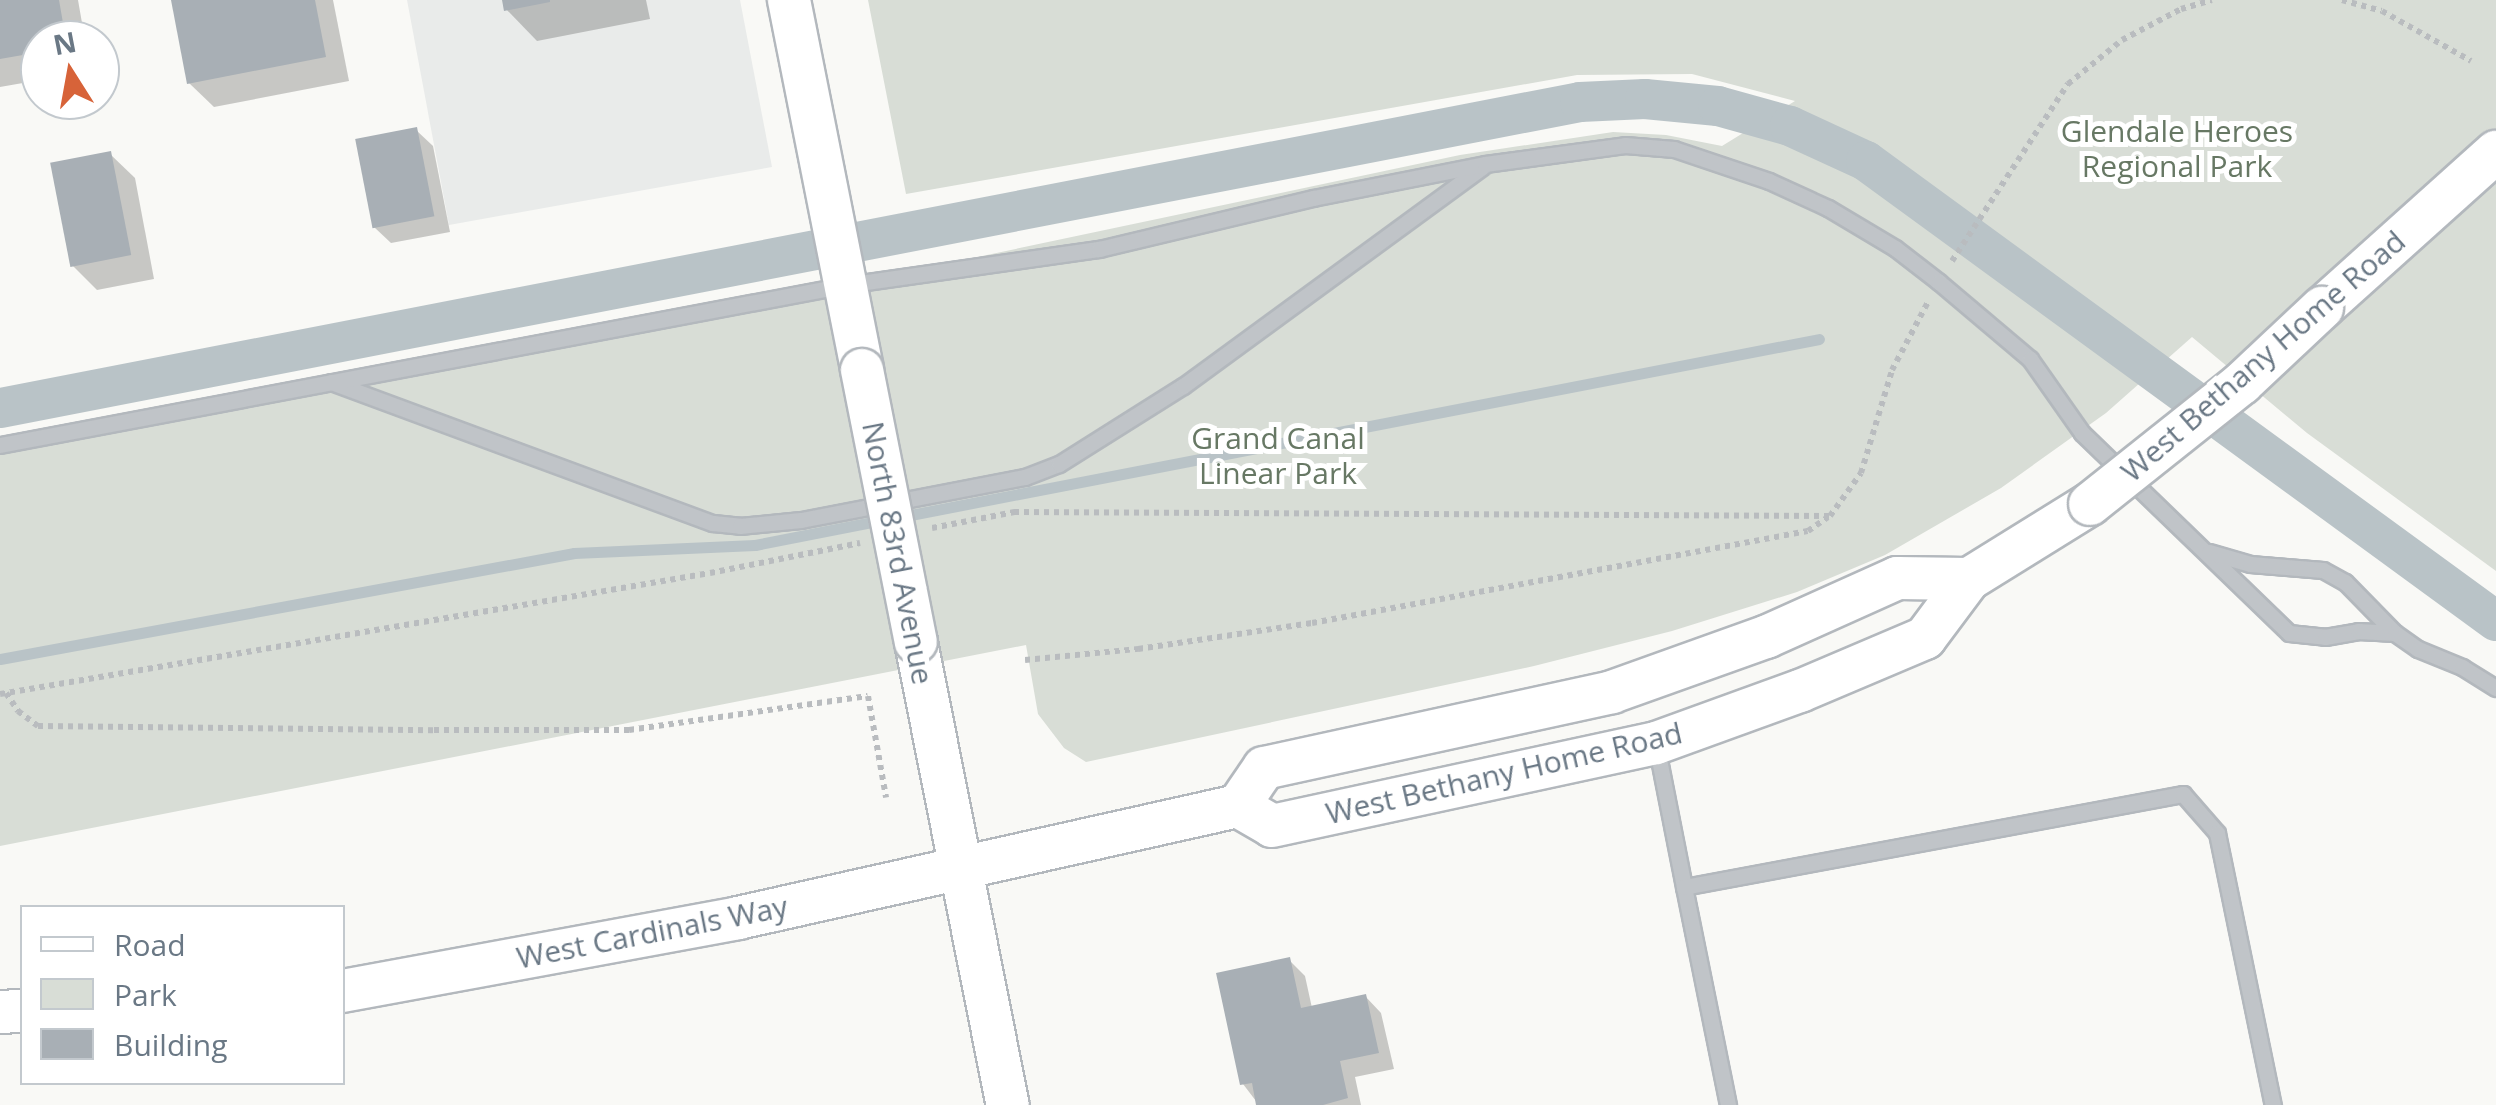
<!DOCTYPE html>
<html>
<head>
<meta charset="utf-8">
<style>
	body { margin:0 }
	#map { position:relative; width:2496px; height:1105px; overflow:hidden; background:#f9f9f6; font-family:"Open Sans",sans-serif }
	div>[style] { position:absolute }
	.built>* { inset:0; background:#e9ebea }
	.green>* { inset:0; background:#d8ddd6 }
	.shadow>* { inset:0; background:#0003 }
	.stream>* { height:11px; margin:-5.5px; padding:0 5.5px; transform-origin:5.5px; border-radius:5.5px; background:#b9c3c7 }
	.canal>* { height:40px; margin:-20px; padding:0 20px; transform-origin:20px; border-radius:20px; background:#b9c3c7 }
	.building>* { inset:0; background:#a8afb5; transform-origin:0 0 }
	.path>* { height:6px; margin-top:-3px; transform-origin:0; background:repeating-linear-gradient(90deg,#b9bcbf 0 5px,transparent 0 10px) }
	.roads { filter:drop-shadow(2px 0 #b3b8bd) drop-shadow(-2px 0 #b3b8bd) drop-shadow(0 2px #b3b8bd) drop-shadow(0 -2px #b3b8bd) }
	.service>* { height:15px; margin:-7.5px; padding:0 7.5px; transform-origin:7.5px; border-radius:7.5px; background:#c0c4c8 }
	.secondary>* { height:42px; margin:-21px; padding:0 21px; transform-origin:21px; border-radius:21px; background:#fff }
	.bridges { filter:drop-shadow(2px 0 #b3b8bd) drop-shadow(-2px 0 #b3b8bd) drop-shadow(0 2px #b3b8bd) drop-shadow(0 -2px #b3b8bd) }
	.secondary-bridge>* { height:42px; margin:-21px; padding:0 21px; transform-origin:21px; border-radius:21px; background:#fff }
	span { translate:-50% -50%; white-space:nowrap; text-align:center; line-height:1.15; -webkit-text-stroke:10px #fff; paint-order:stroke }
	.park-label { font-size:30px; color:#677864 }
	.street-label { font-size:30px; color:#6a7885 }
	.legend { position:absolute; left:20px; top:905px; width:325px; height:180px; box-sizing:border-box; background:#fff; border:2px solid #c3c9ce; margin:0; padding:12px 18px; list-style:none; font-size:30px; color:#6a7885 }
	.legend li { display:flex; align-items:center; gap:20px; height:50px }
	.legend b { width:50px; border:2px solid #c3c9ce }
	.north { position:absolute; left:20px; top:20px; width:100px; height:100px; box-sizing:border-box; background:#fff; border:2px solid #c3c9ce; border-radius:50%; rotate:349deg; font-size:28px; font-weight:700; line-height:40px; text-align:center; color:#6a7885 }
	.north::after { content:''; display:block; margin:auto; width:35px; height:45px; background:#d76339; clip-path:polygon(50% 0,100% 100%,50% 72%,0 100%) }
</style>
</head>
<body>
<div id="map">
	<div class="built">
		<i style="clip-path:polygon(407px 0,740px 0,772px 167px,449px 225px)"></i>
	</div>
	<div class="green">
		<i style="clip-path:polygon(868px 0,2496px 0,2496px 571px,2307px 433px,2192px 337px,2106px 413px,2001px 488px,1885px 555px,1797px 592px,1672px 631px,1534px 666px,1086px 762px,1064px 748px,1038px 714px,1026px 645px,0 846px,0 445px,845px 285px,1460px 155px,1613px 132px,1666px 135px,1722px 146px,1795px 101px,1692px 74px,1577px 75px,906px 194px)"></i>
	</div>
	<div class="shadow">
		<i style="clip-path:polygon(0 0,78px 0,85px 40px,40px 40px,40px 80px,0 87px)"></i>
		<i style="clip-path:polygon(173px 0,333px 0,349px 81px,214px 107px,189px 83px)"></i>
		<i style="clip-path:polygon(504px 0,646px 0,650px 19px,537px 41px,506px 9px)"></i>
		<i style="clip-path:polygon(416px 130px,433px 146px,450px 232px,391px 243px,374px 227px)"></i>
		<i style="clip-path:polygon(110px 154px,135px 178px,154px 279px,97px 290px,73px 266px)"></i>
		<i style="clip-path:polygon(1289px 960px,1305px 976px,1312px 1008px,1365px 996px,1381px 1013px,1394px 1069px,1355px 1077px,1361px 1105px,1259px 1105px,1243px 1084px)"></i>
	</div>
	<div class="stream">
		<i style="left:900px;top:517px;width:936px;rotate:-10.96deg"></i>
		<i style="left:0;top:659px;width:584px;rotate:-10.46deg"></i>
		<i style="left:574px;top:553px;width:181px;rotate:-2.5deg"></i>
		<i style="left:755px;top:545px;width:129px;rotate:-11.1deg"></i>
	</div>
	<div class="canal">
		<i style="left:0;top:408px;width:1609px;rotate:-10.96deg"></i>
		<i style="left:1580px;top:102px;width:65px;rotate:-2.6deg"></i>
		<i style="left:1645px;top:99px;width:73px;rotate:5.5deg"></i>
		<i style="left:1718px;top:106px;width:75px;rotate:15.5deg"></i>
		<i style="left:1790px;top:126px;width:84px;rotate:24.7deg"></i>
		<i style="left:1866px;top:161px;width:780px;rotate:36.14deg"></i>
	</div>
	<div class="building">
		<i style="clip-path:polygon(0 0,59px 0,66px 40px,40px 40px,40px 52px,0 59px)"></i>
		<i style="clip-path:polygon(171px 0,315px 0,326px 57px,187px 84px)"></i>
		<i style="clip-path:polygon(502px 0,550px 0,550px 2px,504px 11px)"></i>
		<i style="left:417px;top:127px;width:91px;height:63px;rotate:79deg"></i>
		<i style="left:111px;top:151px;width:106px;height:62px;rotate:79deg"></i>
		<i style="clip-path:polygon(1290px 957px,1301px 1008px,1366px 994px,1379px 1053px,1340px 1061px,1348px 1098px,1323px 1105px,1256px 1105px,1252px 1083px,1240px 1085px,1216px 973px)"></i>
	</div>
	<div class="path">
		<i style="left:2342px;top:0;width:41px;rotate:15.4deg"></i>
		<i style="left:2382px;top:11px;width:102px;rotate:29.3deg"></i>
		<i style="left:1952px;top:261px;width:212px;rotate:-56.8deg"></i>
		<i style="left:2068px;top:84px;width:70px;rotate:-39.2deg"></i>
		<i style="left:2122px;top:40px;width:67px;rotate:-27.7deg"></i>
		<i style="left:2181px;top:9px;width:32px;rotate:-16deg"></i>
		<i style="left:932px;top:528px;width:84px;rotate:-11deg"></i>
		<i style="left:1014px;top:512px;width:816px;rotate:0.28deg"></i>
		<i style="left:1830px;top:516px;width:53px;rotate:-54.2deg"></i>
		<i style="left:1861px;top:473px;width:108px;rotate:-73.2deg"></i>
		<i style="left:1892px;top:370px;width:77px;rotate:-62.1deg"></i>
		<i style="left:1025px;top:660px;width:114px;rotate:-5.6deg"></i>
		<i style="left:1138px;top:649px;width:176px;rotate:-8.5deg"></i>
		<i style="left:1312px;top:623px;width:504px;rotate:-10.51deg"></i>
		<i style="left:1808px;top:531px;width:24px;rotate:-35deg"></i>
		<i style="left:6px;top:693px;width:22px;rotate:56deg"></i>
		<i style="left:18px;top:711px;width:25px;rotate:37deg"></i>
		<i style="left:38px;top:726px;width:396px;rotate:0.6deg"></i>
		<i style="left:434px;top:730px;width:195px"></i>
		<i style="left:629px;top:730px;width:241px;rotate:-8.1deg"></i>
		<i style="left:868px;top:696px;width:103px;rotate:79.9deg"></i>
		<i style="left:0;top:694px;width:720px;rotate:-9.67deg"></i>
		<i style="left:710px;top:573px;width:153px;rotate:-11.3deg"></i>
	</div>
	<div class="roads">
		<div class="service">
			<i style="left:331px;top:382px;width:407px;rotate:20.3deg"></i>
			<i style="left:713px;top:523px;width:27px;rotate:6deg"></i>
			<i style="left:740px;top:526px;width:61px;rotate:-5.6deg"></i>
			<i style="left:801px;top:520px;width:228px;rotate:-10.9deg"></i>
			<i style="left:1025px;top:477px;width:36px;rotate:-21deg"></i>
			<i style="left:1059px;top:464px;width:146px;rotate:-32.2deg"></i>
			<i style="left:1183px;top:386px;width:371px;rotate:-36.2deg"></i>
			<i style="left:0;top:445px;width:860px;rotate:-10.72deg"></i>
			<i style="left:845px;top:285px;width:257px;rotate:-8.1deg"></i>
			<i style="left:1099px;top:249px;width:220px;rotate:-13.4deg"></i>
			<i style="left:1313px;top:198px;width:175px;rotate:-11.2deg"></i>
			<i style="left:1485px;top:164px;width:141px;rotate:-7.7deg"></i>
			<i style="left:1625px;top:145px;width:49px;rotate:4.7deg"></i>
			<i style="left:1674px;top:149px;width:100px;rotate:18.6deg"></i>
			<i style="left:1769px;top:181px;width:65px;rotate:24.6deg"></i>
			<i style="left:1828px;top:208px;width:78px;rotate:30.8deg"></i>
			<i style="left:1895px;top:248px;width:56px;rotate:37.7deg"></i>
			<i style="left:1939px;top:282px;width:119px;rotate:40.2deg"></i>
			<i style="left:2030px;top:359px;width:90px;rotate:54.9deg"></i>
			<i style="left:2082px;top:433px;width:288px;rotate:44deg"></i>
			<i style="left:2289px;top:633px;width:36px;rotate:6deg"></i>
			<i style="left:2325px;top:637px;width:34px;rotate:-10deg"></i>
			<i style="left:2358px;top:631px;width:37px;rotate:3deg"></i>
			<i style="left:2209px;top:552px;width:43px;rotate:16.3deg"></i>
			<i style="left:2250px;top:564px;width:73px;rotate:4.7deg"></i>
			<i style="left:2323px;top:570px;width:25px;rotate:29deg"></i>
			<i style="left:2345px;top:582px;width:71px;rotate:45.6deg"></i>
			<i style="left:2395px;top:633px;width:28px;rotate:35deg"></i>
			<i style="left:2418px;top:649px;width:48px;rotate:22.2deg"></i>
			<i style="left:2462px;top:667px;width:40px;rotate:32deg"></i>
			<i style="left:1656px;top:744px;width:146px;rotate:78.9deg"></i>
			<i style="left:1728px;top:1105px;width:222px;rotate:-101.4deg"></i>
			<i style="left:1684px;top:887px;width:508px;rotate:-10.56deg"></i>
			<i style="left:2183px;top:794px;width:52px;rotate:48.9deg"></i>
			<i style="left:2217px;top:833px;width:278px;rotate:78.4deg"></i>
		</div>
		<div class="secondary">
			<i style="left:789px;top:0;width:377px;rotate:78.8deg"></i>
			<i style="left:2322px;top:308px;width:234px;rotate:-41.9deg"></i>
			<i style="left:916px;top:642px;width:472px;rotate:78.8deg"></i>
			<i style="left:1238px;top:806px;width:39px;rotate:30deg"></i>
			<i style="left:1272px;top:826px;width:393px;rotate:-12.2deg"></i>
			<i style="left:1656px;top:743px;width:153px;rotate:-19.9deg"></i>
			<i style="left:1800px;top:691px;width:136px;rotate:-23deg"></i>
			<i style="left:1925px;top:638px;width:74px;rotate:-53.3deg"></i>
			<i style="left:1969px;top:579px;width:142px;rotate:-31.8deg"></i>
			<i style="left:342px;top:991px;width:403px;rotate:-10.4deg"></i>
			<i style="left:738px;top:918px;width:512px;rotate:-12.63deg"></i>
			<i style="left:1238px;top:806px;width:46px;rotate:-55.6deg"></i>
			<i style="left:1264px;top:768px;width:356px;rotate:-12.3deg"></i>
			<i style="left:1612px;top:692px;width:164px;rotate:-19.7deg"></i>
			<i style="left:1766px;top:637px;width:144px;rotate:-24.2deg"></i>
			<i style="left:1897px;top:578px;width:72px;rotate:0.8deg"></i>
			<i style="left:0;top:1012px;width:22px;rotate:-3deg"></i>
		</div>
	</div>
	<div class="bridges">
		<div class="secondary-bridge">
			<i style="left:862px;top:370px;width:277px;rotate:78.8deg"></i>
			<i style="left:2090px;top:504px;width:194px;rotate:-38.5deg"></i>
			<i style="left:2242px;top:383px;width:110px;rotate:-43.2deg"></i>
		</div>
	</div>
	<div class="park-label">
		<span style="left:2177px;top:148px">Glendale Heroes<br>Regional Park</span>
		<span style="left:1278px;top:455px">Grand Canal<br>Linear Park</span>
	</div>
	<div class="street-label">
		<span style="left:2263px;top:356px;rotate:-41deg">West Bethany Home Road</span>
		<span style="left:898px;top:553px;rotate:79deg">North 83rd Avenue</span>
		<span style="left:1504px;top:773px;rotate:-13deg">West Bethany Home Road</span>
		<span style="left:652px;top:932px;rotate:-11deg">West Cardinals Way</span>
	</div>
	<ul class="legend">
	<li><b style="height:12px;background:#fff"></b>Road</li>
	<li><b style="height:28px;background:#d8ddd6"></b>Park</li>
	<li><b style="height:28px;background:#a8afb5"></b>Building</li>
	</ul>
	<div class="north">N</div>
</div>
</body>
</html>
